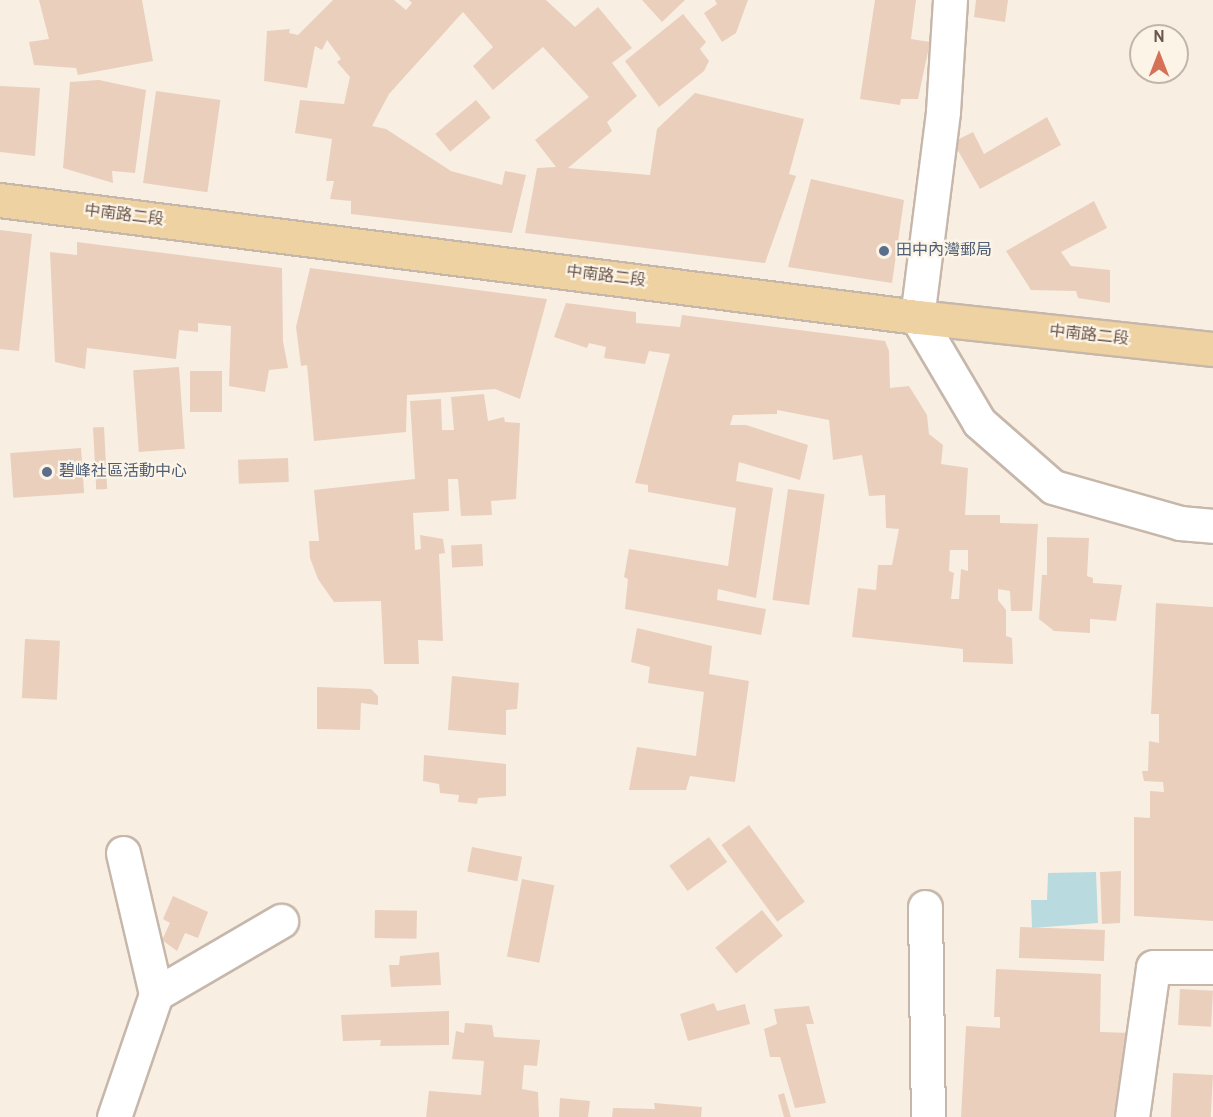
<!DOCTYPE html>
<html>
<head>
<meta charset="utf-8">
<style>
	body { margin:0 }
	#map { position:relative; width:1213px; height:1117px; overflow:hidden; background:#f8efe2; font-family:Overpass,"Noto Sans TC",sans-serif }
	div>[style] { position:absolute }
	.water>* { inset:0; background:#b9dadf }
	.building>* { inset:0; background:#eacfbd; transform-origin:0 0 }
	.roads { filter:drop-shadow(2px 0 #c7b7ab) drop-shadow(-2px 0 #c7b7ab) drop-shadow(0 2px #c7b7ab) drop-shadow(0 -2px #c7b7ab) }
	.minor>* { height:33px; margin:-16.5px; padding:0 16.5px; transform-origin:16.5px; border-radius:16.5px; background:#fff }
	.major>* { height:33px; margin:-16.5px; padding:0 16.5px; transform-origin:16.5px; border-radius:16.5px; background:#efd2a2 }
	.dots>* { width:16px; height:16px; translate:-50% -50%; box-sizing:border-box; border:3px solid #fcf4e7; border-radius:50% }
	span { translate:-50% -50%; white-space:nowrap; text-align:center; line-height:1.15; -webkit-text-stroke:4.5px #fcf4e7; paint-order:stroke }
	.street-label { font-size:16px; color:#6c574c }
	.service-label { font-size:16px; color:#4e5e75 }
	.left { translate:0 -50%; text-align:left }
	.north { position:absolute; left:1129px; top:24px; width:60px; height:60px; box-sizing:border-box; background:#fcf4e7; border:2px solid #c2b5a9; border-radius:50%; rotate:0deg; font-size:16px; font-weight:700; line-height:24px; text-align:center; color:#6c574c }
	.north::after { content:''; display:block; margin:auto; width:21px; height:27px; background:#d47156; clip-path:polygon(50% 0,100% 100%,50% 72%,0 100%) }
</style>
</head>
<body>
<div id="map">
	<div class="water">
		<i style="clip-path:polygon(1096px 872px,1098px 923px,1032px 928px,1031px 900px,1047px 900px,1048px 873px)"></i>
	</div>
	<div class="building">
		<i style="clip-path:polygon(39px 0,142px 0,153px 61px,78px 75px,76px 68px,34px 65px,29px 42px,49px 39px)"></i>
		<i style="clip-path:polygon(333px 0,394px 0,406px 10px,412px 3px,409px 0,546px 0,575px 27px,598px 7px,632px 48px,612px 63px,637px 96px,607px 122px,612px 131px,568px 168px,650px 175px,657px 129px,695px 93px,804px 119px,789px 174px,796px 176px,765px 263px,525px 233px,537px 168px,556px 167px,535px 140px,589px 97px,543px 47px,493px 90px,473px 66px,493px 47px,463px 12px,389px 94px,372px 126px,386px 129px,451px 171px,502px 185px,505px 171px,526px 175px,512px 233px,351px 214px,351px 201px,330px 199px,334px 181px,326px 181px,332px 139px,295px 133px,300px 100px,344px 104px,350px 77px,337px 62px,341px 59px,327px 40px,322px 50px,315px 46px,307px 88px,264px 81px,267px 31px,290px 29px,289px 33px,298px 35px)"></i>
		<i style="clip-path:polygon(642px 0,685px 0,662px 22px)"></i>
		<i style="clip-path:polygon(715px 0,748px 0,736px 33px,722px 42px,704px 13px,717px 4px)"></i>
		<i style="clip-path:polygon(875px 0,916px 0,911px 39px,930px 42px,918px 99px,901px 99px,900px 105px,860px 99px)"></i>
		<i style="clip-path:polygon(976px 0,1008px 0,1005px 22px,974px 17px)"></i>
		<i style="clip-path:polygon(683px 14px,706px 42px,700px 49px,709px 61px,704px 71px,659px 107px,625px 61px)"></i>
		<i style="clip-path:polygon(99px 80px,146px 90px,135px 173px,112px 171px,113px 183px,63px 168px,70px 82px)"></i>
		<i style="clip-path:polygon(0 86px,40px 88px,35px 156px,0 152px)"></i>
		<i style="left:156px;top:91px;width:65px;height:93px;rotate:8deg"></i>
		<i style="left:476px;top:100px;width:23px;height:53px;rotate:50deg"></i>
		<i style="clip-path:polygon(1047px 117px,1061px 145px,980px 189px,953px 142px,973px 132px,984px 154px)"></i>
		<i style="clip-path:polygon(811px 179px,904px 200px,892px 283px,788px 267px)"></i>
		<i style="clip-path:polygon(1094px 201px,1107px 228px,1061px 252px,1071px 266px,1110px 270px,1110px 303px,1078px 298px,1076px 291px,1031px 290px,1006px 251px)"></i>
		<i style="clip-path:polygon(0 230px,32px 234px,19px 351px,0 349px)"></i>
		<i style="clip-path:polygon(77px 242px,282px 268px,283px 341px,288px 368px,269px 370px,265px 392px,229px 386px,231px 326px,198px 323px,198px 332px,179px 330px,176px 359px,87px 348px,85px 369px,55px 362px,50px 252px,77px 255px)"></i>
		<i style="clip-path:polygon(310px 268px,547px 299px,520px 399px,495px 389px,407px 395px,406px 432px,314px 441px,307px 365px,301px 366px,296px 327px)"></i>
		<i style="clip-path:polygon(evenodd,566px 303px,636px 312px,636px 323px,680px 327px,682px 315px,885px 341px,889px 351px,890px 388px,909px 386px,927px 415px,929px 434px,943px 445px,941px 464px,968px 468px,965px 515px,1000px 515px,1000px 523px,1038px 524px,1032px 611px,1011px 611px,1010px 591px,998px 589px,998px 600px,1006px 610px,1006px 636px,1012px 638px,1013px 664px,963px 662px,963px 649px,852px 637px,858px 588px,876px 590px,878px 565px,892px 565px,899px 529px,886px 528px,885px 495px,869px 496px,862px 455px,833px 460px,829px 420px,777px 410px,777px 414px,733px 415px,730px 425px,746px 425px,808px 445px,800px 480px,739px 462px,736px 481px,773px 488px,756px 598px,718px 589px,717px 600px,766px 609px,761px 635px,625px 609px,628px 579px,624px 577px,629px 549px,728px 566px,736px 508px,648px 492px,648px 485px,635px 483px,670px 354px,649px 351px,645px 364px,604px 358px,606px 347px,589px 343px,587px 348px,554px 337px,566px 303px,950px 550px,968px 550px,968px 571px,961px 569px,959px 599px,951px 599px,954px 573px,949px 571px,950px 550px)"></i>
		<i style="left:179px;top:367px;width:82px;height:46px;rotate:86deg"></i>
		<i style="left:190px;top:371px;width:32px;height:41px"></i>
		<i style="clip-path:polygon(484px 394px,488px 421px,504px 417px,505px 422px,520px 423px,516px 499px,491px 501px,492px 515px,461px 516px,458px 479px,448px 479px,449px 511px,413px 513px,415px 550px,421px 549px,420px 535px,443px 539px,445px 553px,439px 554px,443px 641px,418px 640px,419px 664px,384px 664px,381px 601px,334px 602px,318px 579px,310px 558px,309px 541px,319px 541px,314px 490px,415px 479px,410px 401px,441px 399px,442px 430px,454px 430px,451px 397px)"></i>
		<i style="left:104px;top:427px;width:62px;height:11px;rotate:87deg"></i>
		<i style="left:81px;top:448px;width:45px;height:71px;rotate:86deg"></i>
		<i style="left:288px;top:458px;width:24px;height:50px;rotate:88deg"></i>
		<i style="left:788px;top:489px;width:37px;height:112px;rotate:8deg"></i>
		<i style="clip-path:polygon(1047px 537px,1089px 538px,1087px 576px,1093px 578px,1093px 583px,1122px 585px,1116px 621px,1090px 619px,1090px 633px,1054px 631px,1039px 619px,1042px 575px,1047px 575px)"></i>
		<i style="left:482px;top:544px;width:22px;height:31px;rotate:87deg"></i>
		<i style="clip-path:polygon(1156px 603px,1213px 607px,1213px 921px,1134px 916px,1134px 817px,1150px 818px,1150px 791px,1164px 792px,1163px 782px,1144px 781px,1142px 771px,1148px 771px,1149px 741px,1159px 743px,1159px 714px,1151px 714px)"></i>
		<i style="clip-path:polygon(637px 628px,712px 646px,709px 674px,749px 681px,735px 782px,690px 776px,686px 790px,629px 790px,637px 747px,696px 756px,704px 692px,648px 683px,650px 667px,631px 662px)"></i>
		<i style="left:25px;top:639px;width:35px;height:59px;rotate:3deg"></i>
		<i style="clip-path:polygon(452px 676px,519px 683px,517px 709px,506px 710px,506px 735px,448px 730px)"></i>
		<i style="clip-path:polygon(317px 687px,371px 689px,378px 696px,378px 705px,361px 703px,360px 730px,317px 729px)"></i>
		<i style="clip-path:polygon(424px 755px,506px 764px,506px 796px,478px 798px,477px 804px,458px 802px,459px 795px,440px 793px,439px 784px,423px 781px)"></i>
		<i style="left:749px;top:825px;width:95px;height:34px;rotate:54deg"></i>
		<i style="left:709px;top:837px;width:31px;height:49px;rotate:54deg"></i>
		<i style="left:472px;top:847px;width:51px;height:25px;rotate:11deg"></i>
		<i style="clip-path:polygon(1121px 871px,1120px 923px,1102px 924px,1100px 872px)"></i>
		<i style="left:522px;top:879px;width:33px;height:79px;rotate:11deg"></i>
		<i style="clip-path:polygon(173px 896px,208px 912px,198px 938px,185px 933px,177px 951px,162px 940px,170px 923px,163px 919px)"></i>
		<i style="left:375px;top:910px;width:42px;height:28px;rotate:1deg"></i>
		<i style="left:762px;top:910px;width:33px;height:60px;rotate:51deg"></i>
		<i style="left:1105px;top:930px;width:31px;height:85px;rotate:92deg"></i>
		<i style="clip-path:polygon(439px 952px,441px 985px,391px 987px,389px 965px,399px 965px,400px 956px)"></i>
		<i style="clip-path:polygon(996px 969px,1101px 974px,1100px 1032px,1132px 1033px,1126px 1117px,961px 1117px,966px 1026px,1000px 1028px,1000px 1017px,994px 1017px)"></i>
		<i style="left:1180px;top:989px;width:33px;height:36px;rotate:3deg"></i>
		<i style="clip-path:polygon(714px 1003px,717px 1011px,745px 1004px,750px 1024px,688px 1041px,680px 1014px)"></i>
		<i style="clip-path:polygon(809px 1006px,814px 1024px,806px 1024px,826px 1103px,795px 1108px,780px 1057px,770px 1057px,764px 1029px,777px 1024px,774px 1009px)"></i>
		<i style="clip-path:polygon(449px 1011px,449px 1045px,380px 1046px,381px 1040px,343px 1041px,341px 1015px)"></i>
		<i style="clip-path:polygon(465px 1023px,492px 1025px,494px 1037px,540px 1040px,537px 1066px,524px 1065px,522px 1089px,538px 1092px,539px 1117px,426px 1117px,429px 1091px,481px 1095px,484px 1061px,452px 1059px,456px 1031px,464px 1033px)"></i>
		<i style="left:1173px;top:1073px;width:40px;height:44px;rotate:3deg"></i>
		<i style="clip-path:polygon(784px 1093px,791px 1117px,784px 1117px,778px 1095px)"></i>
		<i style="clip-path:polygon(560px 1098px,590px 1101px,588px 1117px,559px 1117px)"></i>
		<i style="clip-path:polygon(654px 1103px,702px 1107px,701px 1117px,612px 1117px,613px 1108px,655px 1109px)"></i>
	</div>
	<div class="roads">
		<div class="minor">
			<i style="left:950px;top:0;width:112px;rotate:93.6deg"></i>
			<i style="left:943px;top:112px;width:207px;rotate:97.2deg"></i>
			<i style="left:917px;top:317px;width:122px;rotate:59.4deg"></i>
			<i style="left:979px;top:422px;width:98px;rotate:41.3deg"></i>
			<i style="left:1053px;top:487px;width:132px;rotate:15.8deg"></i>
			<i style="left:1180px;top:523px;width:33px;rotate:5deg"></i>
			<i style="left:123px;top:853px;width:145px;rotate:76.8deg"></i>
			<i style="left:925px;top:907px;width:210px;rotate:89.2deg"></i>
			<i style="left:114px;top:1117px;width:130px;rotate:-71.1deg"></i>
			<i style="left:156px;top:994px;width:145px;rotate:-30.3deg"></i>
			<i style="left:1132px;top:1117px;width:151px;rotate:-82deg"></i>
			<i style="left:1153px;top:967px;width:60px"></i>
		</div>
		<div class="major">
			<i style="left:0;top:200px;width:924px;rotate:7.27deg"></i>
			<i style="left:917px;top:317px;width:298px;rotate:6.2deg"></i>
		</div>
	</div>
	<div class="dots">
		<i style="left:884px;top:251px;background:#5c6f8a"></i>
		<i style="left:47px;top:472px;background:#5c6f8a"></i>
	</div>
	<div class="street-label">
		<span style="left:124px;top:216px;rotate:7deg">中南路二段</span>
		<span style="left:606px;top:277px;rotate:7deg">中南路二段</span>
		<span style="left:1089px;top:336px;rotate:6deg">中南路二段</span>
	</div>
	<div class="service-label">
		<span class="left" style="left:896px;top:251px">田中內灣郵局</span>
		<span class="left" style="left:59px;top:472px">碧峰社區活動中心</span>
	</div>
	<div class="north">N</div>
</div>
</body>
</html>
